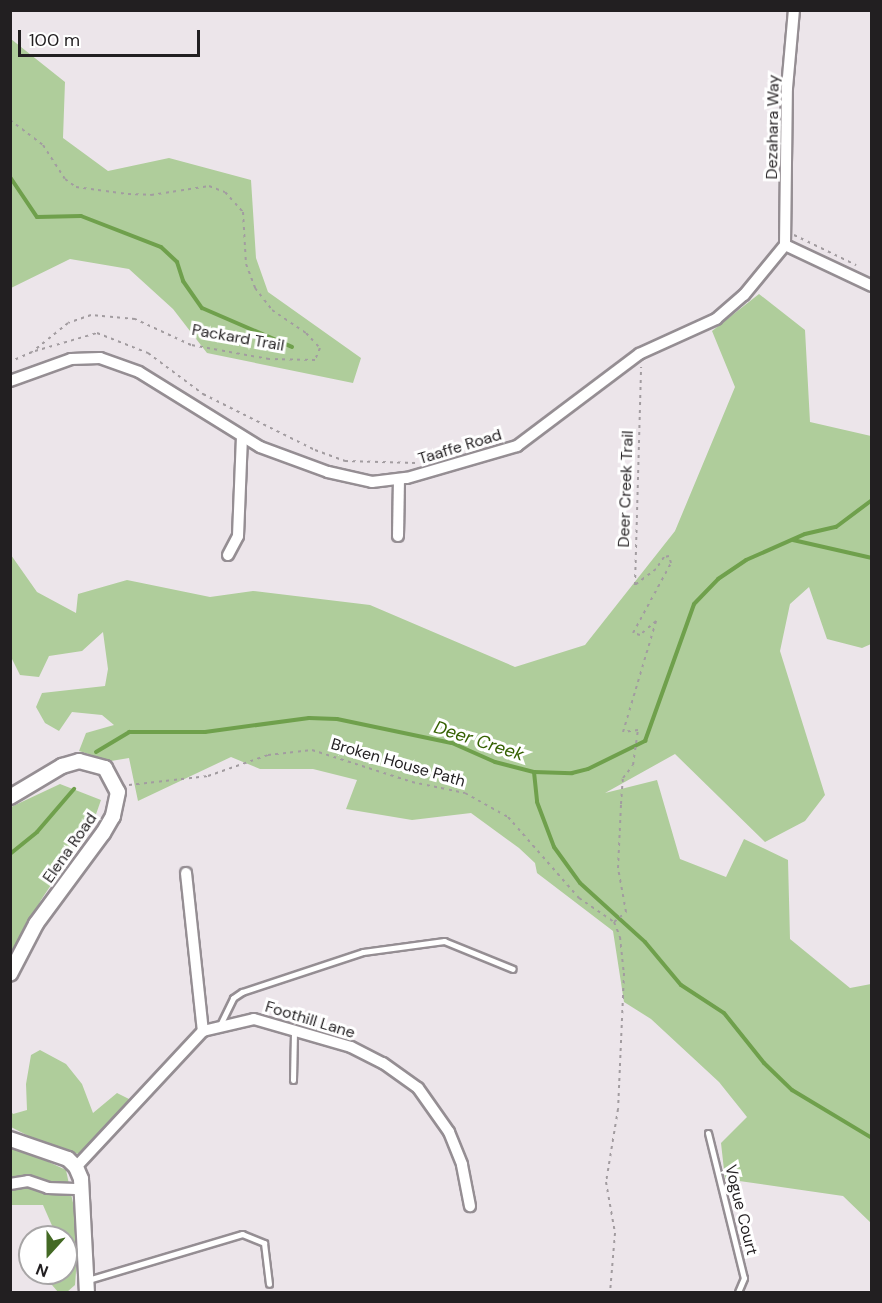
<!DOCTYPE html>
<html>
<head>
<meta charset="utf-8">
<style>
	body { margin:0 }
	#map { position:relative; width:882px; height:1303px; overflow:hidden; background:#ece5ea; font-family:"DM Sans",sans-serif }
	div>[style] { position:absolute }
	.green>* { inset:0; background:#afcd9b }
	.stream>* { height:4px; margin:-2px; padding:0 2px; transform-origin:2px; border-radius:2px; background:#6fa04c }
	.path>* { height:2px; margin-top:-1px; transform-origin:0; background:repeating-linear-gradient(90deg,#a29ca0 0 3px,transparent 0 7.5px) }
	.roads { filter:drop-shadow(2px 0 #958e93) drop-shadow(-2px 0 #958e93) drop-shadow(0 2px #958e93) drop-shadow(0 -2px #958e93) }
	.service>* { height:5px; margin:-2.5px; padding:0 2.5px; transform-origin:2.5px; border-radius:2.5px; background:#fff }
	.minor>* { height:10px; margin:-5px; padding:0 5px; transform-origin:5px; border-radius:5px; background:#fff }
	.tertiary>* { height:14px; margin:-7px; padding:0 7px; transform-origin:7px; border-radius:7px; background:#fff }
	span { translate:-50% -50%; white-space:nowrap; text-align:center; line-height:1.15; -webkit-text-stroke:6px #fff; paint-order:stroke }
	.street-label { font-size:16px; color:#221f21 }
	.water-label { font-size:18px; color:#346001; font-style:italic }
	.frame { position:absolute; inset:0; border:12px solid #221f21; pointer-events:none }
	.north { position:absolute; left:18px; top:1225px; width:60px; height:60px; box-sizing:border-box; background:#fff; border:2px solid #a7a5a6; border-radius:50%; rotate:201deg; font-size:16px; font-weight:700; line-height:24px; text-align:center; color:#221f21 }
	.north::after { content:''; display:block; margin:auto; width:21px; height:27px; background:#436924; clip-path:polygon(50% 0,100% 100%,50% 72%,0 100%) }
	.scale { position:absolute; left:18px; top:30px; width:182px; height:27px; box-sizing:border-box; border:3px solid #221f21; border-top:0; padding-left:8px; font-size:18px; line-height:21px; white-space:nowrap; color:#221f21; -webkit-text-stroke:4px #fff; paint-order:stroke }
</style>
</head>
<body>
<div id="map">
	<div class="green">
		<i style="clip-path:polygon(11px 39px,65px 82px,63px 138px,108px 171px,169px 158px,251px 180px,256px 258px,268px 292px,361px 358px,353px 383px,207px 353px,173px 309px,129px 269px,70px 259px,11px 288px)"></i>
		<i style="clip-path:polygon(759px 294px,805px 330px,810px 422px,871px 436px,871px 644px,862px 648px,827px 639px,809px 587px,790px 604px,780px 651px,825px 795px,805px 821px,765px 842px,675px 754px,605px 793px,657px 780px,680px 859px,726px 877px,744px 839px,788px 860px,790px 939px,850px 988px,871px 984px,871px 1223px,843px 1196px,725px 1179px,721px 1143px,747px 1117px,719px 1082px,651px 1019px,624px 1002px,613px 931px,537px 873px,535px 863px,519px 848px,471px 813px,412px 820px,346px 809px,357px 780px,313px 769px,260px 769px,231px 757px,138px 801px,129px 758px,111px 761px,79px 751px,86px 733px,114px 725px,102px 715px,72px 712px,59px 731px,45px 723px,36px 707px,42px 693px,105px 686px,108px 669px,103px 632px,82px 651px,49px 656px,39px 677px,20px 675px,11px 657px,11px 555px,37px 592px,76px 613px,78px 594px,127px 580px,210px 597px,253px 591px,370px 605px,515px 667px,585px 645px,675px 531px,735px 387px,712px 331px)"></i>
		<i style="clip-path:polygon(60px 784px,101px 800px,94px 820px,41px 900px,11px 956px,11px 807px)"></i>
		<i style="clip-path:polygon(40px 1050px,66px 1064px,82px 1084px,93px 1113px,117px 1093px,131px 1100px,80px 1154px,58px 1151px,11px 1127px,10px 1110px,13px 1114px,27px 1110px,26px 1084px,31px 1055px)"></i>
		<i style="clip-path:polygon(10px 1144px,66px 1170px,79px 1231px,75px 1285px,67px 1292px,58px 1292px,52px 1285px,59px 1273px,66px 1273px,66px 1237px,57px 1237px,43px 1205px,11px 1205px)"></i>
	</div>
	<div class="stream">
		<i style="left:10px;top:177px;width:48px;rotate:56deg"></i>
		<i style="left:37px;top:217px;width:44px;rotate:-1.3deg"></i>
		<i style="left:81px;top:216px;width:86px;rotate:21.2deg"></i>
		<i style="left:161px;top:247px;width:22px;rotate:43deg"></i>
		<i style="left:177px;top:262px;width:20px;rotate:72deg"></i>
		<i style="left:183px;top:281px;width:33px;rotate:55deg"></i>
		<i style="left:202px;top:308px;width:98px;rotate:23.4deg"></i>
		<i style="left:793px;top:540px;width:81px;rotate:12.8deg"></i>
		<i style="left:96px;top:752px;width:39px;rotate:-31deg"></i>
		<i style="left:129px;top:732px;width:76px"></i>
		<i style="left:205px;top:732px;width:105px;rotate:-7.7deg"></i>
		<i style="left:309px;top:718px;width:28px;rotate:2deg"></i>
		<i style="left:337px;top:719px;width:117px;rotate:11.8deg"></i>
		<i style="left:452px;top:743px;width:47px;rotate:23.8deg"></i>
		<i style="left:495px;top:762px;width:40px;rotate:14.4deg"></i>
		<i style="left:534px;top:772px;width:38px;rotate:2deg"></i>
		<i style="left:572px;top:773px;width:16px;rotate:-14deg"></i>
		<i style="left:588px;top:769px;width:64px;rotate:-26.2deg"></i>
		<i style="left:645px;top:741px;width:145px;rotate:-70.3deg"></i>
		<i style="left:694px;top:604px;width:35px;rotate:-46deg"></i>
		<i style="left:718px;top:579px;width:34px;rotate:-34deg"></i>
		<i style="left:746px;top:560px;width:64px;rotate:-23.8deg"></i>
		<i style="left:805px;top:534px;width:32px;rotate:-13deg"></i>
		<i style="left:836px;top:527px;width:45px;rotate:-36.9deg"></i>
		<i style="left:534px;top:772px;width:30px;rotate:84deg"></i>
		<i style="left:537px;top:802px;width:48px;rotate:69.3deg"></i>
		<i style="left:554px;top:847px;width:44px;rotate:54.2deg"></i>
		<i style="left:580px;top:883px;width:88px;rotate:42.2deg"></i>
		<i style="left:645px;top:942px;width:56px;rotate:50.1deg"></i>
		<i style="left:681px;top:985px;width:51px;rotate:33.1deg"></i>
		<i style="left:724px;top:1013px;width:64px;rotate:51.3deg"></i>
		<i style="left:764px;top:1063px;width:39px;rotate:44deg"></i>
		<i style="left:792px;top:1090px;width:93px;rotate:31deg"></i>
		<i style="left:10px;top:854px;width:35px;rotate:-39deg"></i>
		<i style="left:37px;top:832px;width:57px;rotate:-49.3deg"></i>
	</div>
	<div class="path">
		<i style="left:10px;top:120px;width:41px;rotate:37.1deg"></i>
		<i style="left:43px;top:145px;width:40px;rotate:57.1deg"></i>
		<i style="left:65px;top:179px;width:14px;rotate:36deg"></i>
		<i style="left:76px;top:187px;width:52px;rotate:7.7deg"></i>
		<i style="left:128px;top:194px;width:23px;rotate:2deg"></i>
		<i style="left:151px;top:195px;width:59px;rotate:-8.8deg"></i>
		<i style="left:209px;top:186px;width:17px;rotate:21deg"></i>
		<i style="left:225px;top:192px;width:27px;rotate:48deg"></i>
		<i style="left:243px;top:212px;width:52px;rotate:86.7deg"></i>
		<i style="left:246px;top:264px;width:26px;rotate:69deg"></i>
		<i style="left:255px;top:288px;width:28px;rotate:52deg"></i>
		<i style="left:272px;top:310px;width:41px;rotate:34.1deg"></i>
		<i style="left:306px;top:333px;width:21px;rotate:47deg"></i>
		<i style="left:320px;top:348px;width:13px;rotate:113deg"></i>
		<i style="left:315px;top:360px;width:46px;rotate:-178.8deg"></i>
		<i style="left:269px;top:359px;width:79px;rotate:-169.8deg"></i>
		<i style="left:191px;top:345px;width:62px;rotate:-155.1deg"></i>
		<i style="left:135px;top:319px;width:44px;rotate:-174.8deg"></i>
		<i style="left:91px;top:315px;width:24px;rotate:161deg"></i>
		<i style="left:68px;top:323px;width:46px;rotate:141.1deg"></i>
		<i style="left:32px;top:352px;width:24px;rotate:156deg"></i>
		<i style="left:794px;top:235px;width:69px;rotate:25.8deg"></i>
		<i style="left:35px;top:351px;width:65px;rotate:-16.2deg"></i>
		<i style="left:97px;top:333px;width:55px;rotate:21.4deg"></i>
		<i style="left:148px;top:353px;width:69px;rotate:36.7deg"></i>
		<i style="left:203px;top:394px;width:125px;rotate:26.6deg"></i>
		<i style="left:315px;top:450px;width:32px;rotate:20deg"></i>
		<i style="left:345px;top:461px;width:71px;rotate:1.6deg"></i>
		<i style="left:129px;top:785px;width:80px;rotate:-6.5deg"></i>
		<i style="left:208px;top:776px;width:64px;rotate:-19.3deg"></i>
		<i style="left:268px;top:755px;width:44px;rotate:-6.5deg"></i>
		<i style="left:312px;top:750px;width:105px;rotate:17.7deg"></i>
		<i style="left:412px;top:782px;width:54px;rotate:11.7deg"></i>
		<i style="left:465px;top:793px;width:49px;rotate:29.2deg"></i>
		<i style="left:508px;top:817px;width:108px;rotate:48.8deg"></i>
		<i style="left:579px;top:898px;width:42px;rotate:34.4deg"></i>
		<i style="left:614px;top:922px;width:16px;rotate:68deg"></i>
		<i style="left:620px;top:937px;width:36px;rotate:84deg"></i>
		<i style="left:624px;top:973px;width:136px;rotate:92.5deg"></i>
		<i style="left:618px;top:1109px;width:74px;rotate:99.3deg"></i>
		<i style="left:606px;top:1182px;width:52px;rotate:80deg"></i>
		<i style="left:615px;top:1233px;width:59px;rotate:94.8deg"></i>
		<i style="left:614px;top:922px;width:16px;rotate:-40deg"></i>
		<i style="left:626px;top:912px;width:45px;rotate:-100.3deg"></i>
		<i style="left:618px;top:868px;width:64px;rotate:-87.3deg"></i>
		<i style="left:621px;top:804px;width:26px;rotate:-86deg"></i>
		<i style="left:623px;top:778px;width:16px;rotate:-52deg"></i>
		<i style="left:633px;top:765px;width:35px;rotate:-82deg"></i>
		<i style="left:638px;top:730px;width:15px;rotate:172deg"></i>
		<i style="left:623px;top:732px;width:116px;rotate:-73.4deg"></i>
		<i style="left:656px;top:621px;width:21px;rotate:139deg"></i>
		<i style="left:640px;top:635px;width:7px;rotate:-164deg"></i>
		<i style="left:633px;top:633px;width:80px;rotate:-61.5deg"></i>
		<i style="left:671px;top:563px;width:7px;rotate:-106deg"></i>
		<i style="left:669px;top:556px;width:5px;rotate:169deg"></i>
		<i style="left:664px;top:557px;width:14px;rotate:124deg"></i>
		<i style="left:656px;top:569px;width:26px;rotate:143deg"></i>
		<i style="left:635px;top:585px;width:218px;rotate:-88.4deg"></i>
	</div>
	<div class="roads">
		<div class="service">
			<i style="left:220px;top:1025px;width:30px;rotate:-64deg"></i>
			<i style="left:233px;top:998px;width:11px;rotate:-34deg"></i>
			<i style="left:242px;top:992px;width:127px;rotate:-18.3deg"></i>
			<i style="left:363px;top:952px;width:82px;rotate:-7.7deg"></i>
			<i style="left:444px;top:941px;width:74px;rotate:22.1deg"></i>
			<i style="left:293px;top:1080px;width:49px;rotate:-88.8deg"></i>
			<i style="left:708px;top:1133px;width:149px;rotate:76.1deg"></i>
			<i style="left:744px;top:1278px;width:15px;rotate:113deg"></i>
			<i style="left:88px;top:1280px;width:161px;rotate:-16.6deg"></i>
			<i style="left:242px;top:1234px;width:24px;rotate:22deg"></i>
			<i style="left:264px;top:1243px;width:41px;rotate:83deg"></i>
		</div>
		<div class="minor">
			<i style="left:785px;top:245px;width:157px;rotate:-89.3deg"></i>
			<i style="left:787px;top:88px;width:78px;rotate:-84.9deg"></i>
			<i style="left:10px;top:381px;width:65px;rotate:-19.8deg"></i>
			<i style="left:71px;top:359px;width:29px;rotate:-2deg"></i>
			<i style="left:100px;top:358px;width:41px;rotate:19.7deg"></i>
			<i style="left:139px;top:372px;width:142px;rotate:31.8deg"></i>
			<i style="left:260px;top:447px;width:72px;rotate:20.2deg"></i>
			<i style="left:328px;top:472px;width:45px;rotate:12.8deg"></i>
			<i style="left:372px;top:482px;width:35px;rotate:-7deg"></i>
			<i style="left:407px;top:478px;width:115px;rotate:-16.2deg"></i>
			<i style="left:517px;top:446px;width:153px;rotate:-37deg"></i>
			<i style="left:639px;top:354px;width:85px;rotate:-24.4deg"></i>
			<i style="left:716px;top:319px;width:37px;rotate:-41deg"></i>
			<i style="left:744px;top:295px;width:65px;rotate:-50.6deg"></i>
			<i style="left:785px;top:245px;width:96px;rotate:25.2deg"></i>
			<i style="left:398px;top:536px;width:57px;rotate:-89deg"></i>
			<i style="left:228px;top:555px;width:21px;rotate:-62deg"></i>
			<i style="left:238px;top:536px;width:99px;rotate:-87.7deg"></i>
			<i style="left:186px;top:873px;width:159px;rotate:83.9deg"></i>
			<i style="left:76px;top:1167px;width:186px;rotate:-47deg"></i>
			<i style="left:203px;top:1031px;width:52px;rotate:-13.2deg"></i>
			<i style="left:254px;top:1019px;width:101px;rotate:16.1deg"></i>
			<i style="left:351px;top:1047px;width:36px;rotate:27deg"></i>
			<i style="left:383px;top:1063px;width:43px;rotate:35.5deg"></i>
			<i style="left:418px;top:1088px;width:54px;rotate:54.8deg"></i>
			<i style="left:449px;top:1132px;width:35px;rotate:68deg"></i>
			<i style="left:462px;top:1165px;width:42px;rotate:79deg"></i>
			<i style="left:10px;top:1184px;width:18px;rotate:-9deg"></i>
			<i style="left:28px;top:1181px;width:21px;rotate:19deg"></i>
			<i style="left:48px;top:1188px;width:34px;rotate:2deg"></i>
		</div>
		<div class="tertiary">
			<i style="left:10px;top:797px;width:61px;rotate:-30.8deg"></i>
			<i style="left:62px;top:766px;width:18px;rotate:-16deg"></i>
			<i style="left:79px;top:761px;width:27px;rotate:15deg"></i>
			<i style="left:105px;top:768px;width:27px;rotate:62deg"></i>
			<i style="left:118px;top:792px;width:25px;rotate:102deg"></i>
			<i style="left:113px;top:816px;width:20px;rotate:120deg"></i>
			<i style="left:103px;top:833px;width:113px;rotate:126.4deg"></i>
			<i style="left:36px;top:924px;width:56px;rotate:117.5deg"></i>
			<i style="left:10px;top:1139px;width:61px;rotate:19deg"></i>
			<i style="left:68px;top:1159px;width:11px;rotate:45deg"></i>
			<i style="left:76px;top:1167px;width:13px;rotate:67deg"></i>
			<i style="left:81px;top:1179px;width:113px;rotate:87deg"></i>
		</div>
	</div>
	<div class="street-label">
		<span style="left:773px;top:127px;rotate:-89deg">Dezahara Way</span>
		<span style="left:238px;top:338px;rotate:10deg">Packard Trail</span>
		<span style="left:460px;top:447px;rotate:-17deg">Taaffe Road</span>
		<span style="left:626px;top:489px;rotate:-88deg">Deer Creek Trail</span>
		<span style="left:398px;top:763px;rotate:16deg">Broken House Path</span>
		<span style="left:70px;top:848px;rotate:-55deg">Elena Road</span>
		<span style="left:310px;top:1020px;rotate:17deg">Foothill Lane</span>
		<span style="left:741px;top:1210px;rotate:76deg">Vogue Court</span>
	</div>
	<div class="water-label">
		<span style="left:479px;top:741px;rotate:18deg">Deer Creek</span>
	</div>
	<div class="frame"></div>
	<div class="north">N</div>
	<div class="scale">100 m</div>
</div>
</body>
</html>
